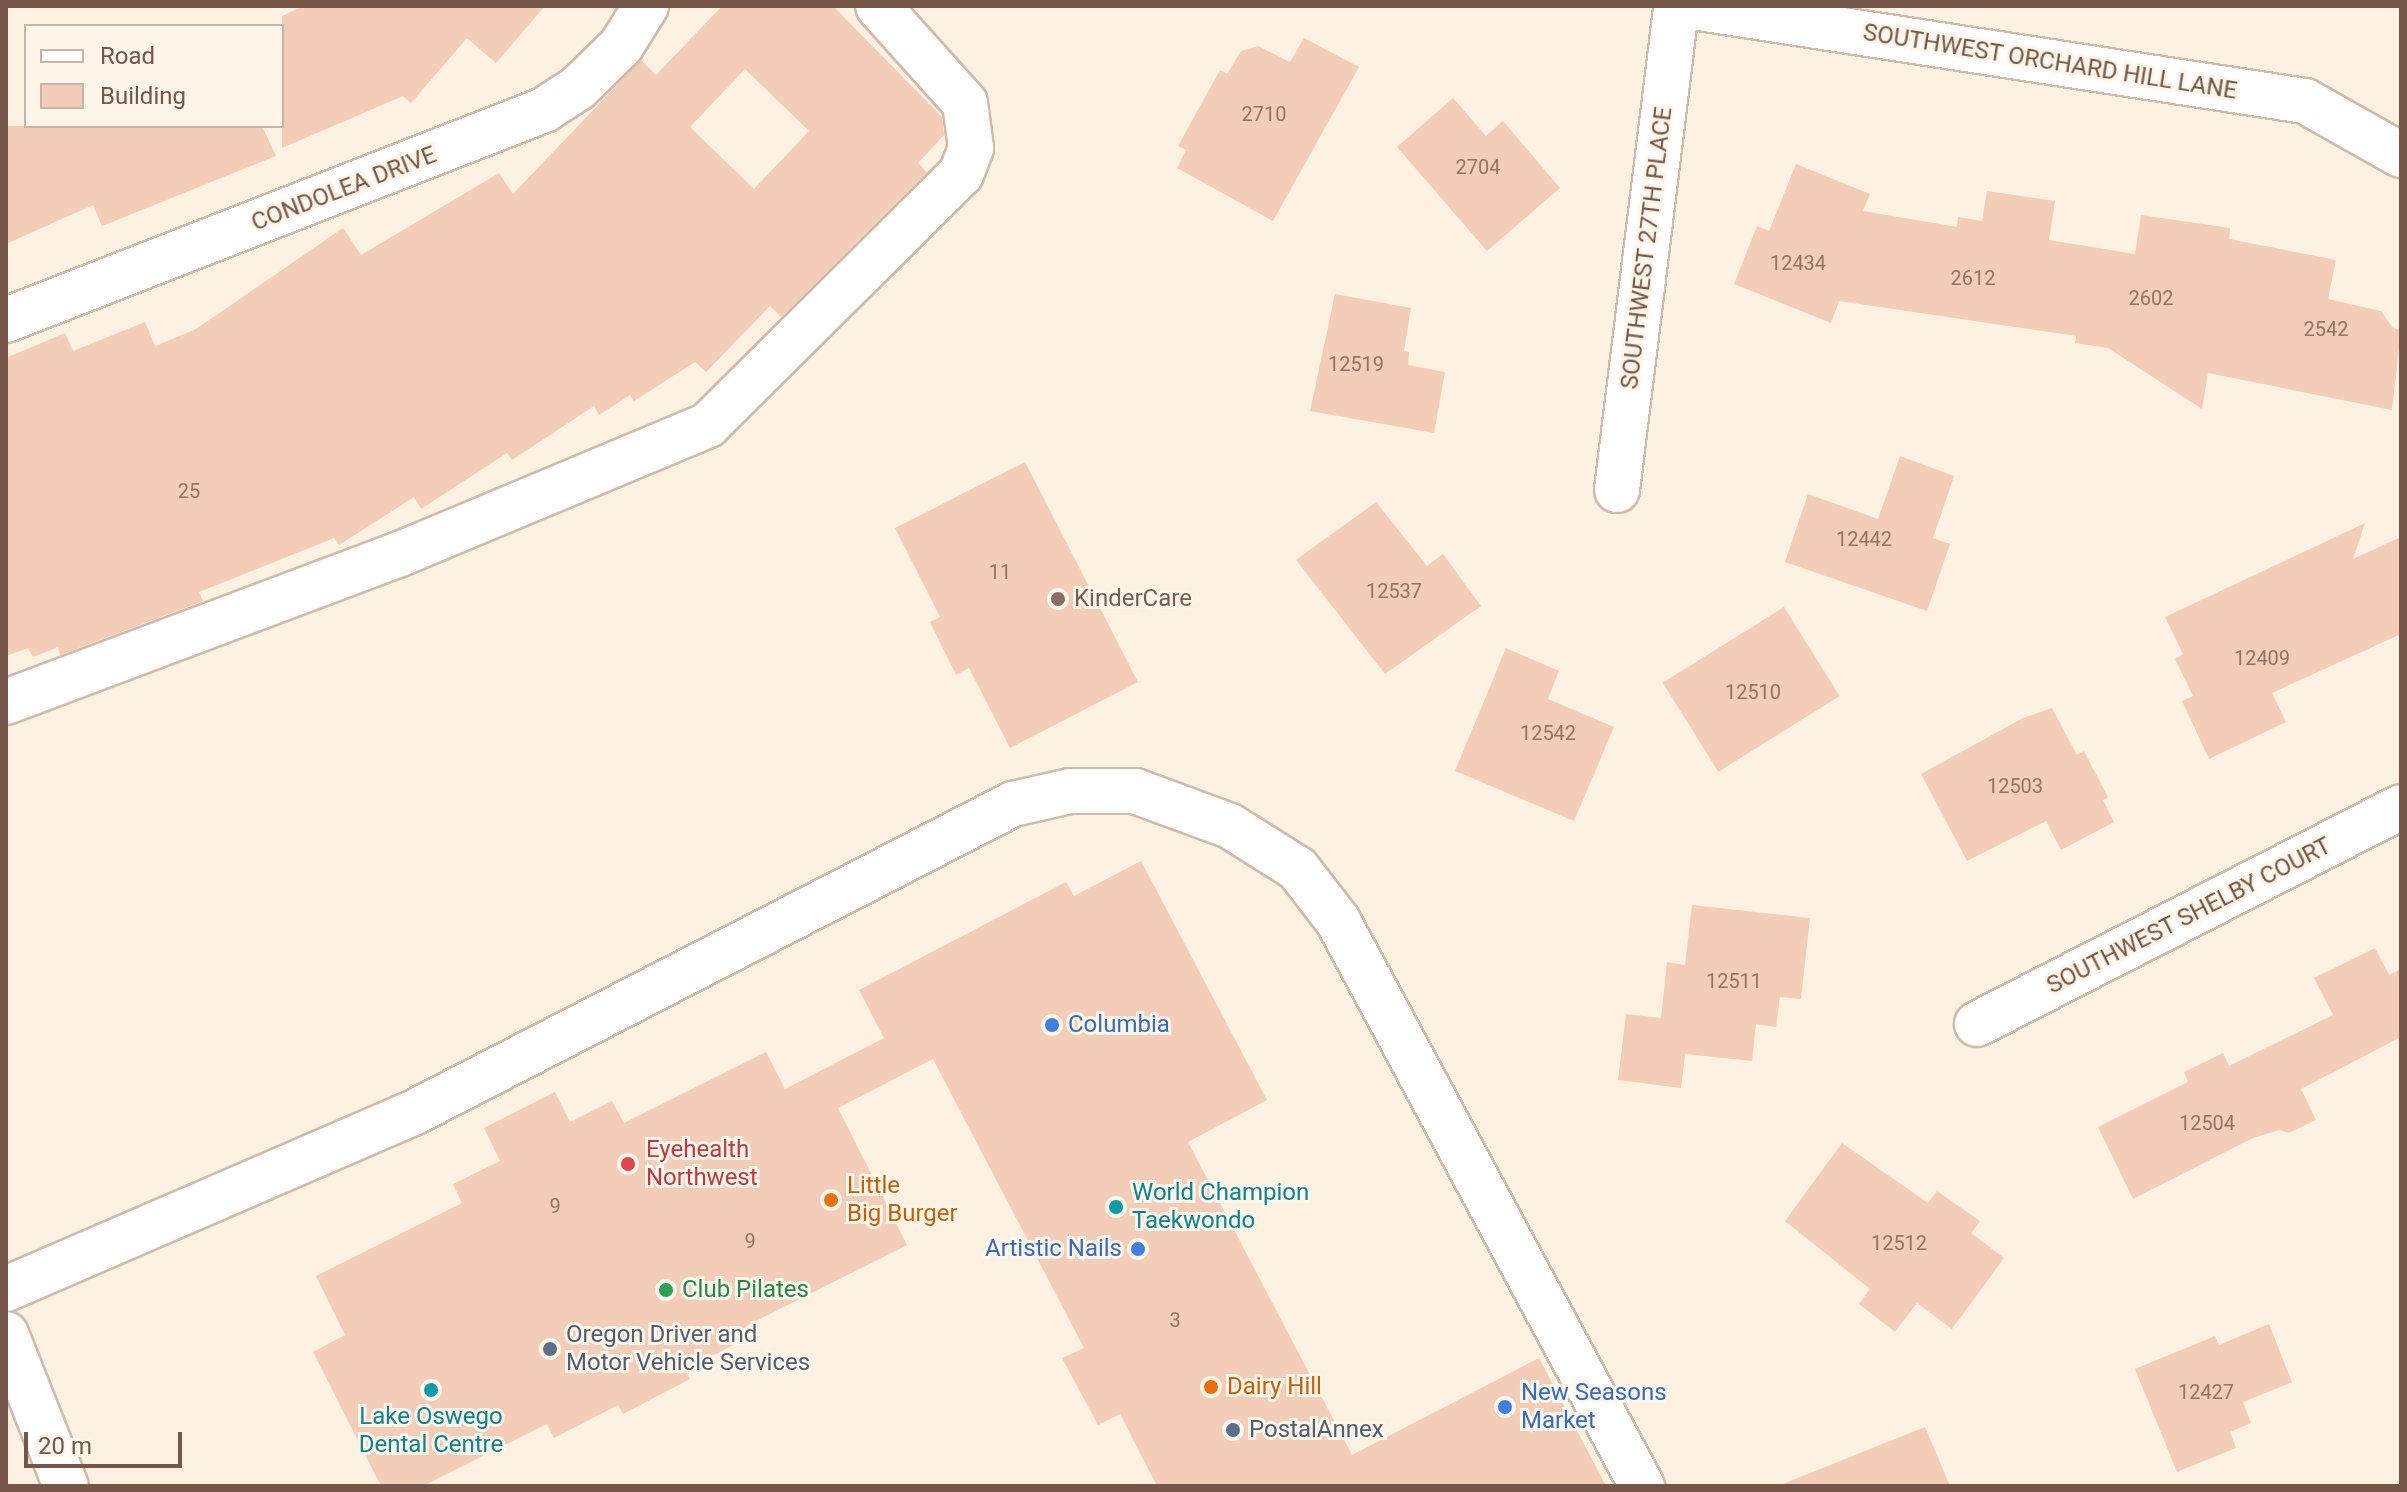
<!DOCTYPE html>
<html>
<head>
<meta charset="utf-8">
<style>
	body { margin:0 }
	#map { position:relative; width:2407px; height:1492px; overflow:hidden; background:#fdf1e2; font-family:Roboto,sans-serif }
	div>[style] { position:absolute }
	.building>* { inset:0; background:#f3cdb8; transform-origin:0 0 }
	.roads { filter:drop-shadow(2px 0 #d0baab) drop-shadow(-2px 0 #d0baab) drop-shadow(0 2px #d0baab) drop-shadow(0 -2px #d0baab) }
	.minor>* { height:44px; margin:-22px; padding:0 22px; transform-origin:22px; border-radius:22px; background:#fff }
	.dots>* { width:22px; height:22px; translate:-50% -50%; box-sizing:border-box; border:4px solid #fff5e8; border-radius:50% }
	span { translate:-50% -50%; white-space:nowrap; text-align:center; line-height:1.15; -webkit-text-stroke:6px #fff5e8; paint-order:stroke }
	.number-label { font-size:20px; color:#947464 }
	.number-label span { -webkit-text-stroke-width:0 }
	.street-label { font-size:24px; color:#755648 }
	.education-label { font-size:24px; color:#785e54 }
	.left { translate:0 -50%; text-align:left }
	.shop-label { font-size:24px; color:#366cbe }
	.right { translate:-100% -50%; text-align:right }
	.health-label { font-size:24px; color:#be3a42 }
	.food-label { font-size:24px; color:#c56008 }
	.culture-label { font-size:24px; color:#0d838f }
	.leisure-label { font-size:24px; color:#27864d }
	.service-label { font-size:24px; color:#4e5e75 }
	.frame { position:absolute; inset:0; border:8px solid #755648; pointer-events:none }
	.legend { position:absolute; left:24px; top:24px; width:260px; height:104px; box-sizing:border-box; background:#fff5e8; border:2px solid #c8b5a8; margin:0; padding:10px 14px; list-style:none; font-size:24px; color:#755648 }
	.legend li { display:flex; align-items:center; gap:16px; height:40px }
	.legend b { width:40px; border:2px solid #c8b5a8 }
	.scale { position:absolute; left:24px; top:1432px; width:158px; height:36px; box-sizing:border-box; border:4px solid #755648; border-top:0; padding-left:10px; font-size:24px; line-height:28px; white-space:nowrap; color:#755648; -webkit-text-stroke:6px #fff5e8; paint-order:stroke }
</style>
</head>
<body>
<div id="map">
	<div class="building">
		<i style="clip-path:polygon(304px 6px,545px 6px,496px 63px,467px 38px,411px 103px,403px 96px,282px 148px,282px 16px)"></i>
		<i style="clip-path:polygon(evenodd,722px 6px,833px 6px,942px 117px,944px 135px,918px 163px,927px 172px,781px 317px,770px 306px,706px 372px,695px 362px,634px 401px,630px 395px,599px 415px,594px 406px,512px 460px,507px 453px,421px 509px,414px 497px,339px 545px,334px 538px,199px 592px,203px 601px,60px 655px,58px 647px,33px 657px,28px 648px,6px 656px,6px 358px,65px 333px,73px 351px,145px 322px,155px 346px,196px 329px,343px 228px,361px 255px,499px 173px,513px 194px,641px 60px,656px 75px,722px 6px,745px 69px,809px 131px,754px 189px,690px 127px,745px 69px)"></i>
		<i style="clip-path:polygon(1304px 38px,1359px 67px,1273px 221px,1177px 168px,1186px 150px,1178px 146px,1220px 70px,1227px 74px,1241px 51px,1258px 46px,1290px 62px)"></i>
		<i style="clip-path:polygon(1453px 98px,1486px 136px,1503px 121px,1560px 188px,1487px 251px,1397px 147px)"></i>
		<i style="clip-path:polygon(6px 126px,262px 126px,276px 156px,102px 226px,93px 205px,6px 244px)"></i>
		<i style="clip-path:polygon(1796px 164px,1870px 194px,1863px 211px,1957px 227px,1958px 217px,1982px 221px,1987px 191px,2055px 201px,2049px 240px,2135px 254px,2141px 215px,2230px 228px,2229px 239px,2336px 260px,2328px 299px,2381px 311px,2393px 328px,2401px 330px,2392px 410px,2208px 373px,2202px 409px,2108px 348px,2075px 343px,2076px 336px,1839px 301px,1831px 323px,1734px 284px,1757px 226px,1769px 231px)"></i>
		<i style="clip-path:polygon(1335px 294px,1411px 308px,1404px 351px,1409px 352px,1408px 365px,1445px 372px,1434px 433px,1310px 411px)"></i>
		<i style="clip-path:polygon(1900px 456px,1954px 476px,1933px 538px,1950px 544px,1927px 611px,1785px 562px,1808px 494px,1878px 519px)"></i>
		<i style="clip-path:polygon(1025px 462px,1138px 682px,1010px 748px,969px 668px,956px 675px,930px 622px,940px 617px,895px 528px)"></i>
		<i style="clip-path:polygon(1376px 502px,1427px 566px,1443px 554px,1481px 606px,1385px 674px,1296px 560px)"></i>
		<i style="clip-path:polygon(2365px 523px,2353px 559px,2401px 537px,2401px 634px,2272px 693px,2286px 722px,2209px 759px,2182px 701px,2193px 696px,2175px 659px,2183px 654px,2165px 617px)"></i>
		<i style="left:1784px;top:607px;width:105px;height:143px;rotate:58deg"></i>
		<i style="clip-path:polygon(1506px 648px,1559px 671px,1548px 699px,1614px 727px,1574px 821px,1455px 771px)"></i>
		<i style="clip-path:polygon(2052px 708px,2077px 755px,2084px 751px,2108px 797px,2103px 800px,2114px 822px,2061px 850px,2046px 821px,1967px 861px,1921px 774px,2023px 718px)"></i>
		<i style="clip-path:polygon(1141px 861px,1267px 1100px,1188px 1142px,1352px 1455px,1539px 1358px,1606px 1486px,1157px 1486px,1120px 1414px,1098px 1425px,1062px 1358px,1084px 1348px,933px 1059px,838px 1108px,907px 1245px,746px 1326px,751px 1336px,685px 1370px,690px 1379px,623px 1414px,618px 1405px,554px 1438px,547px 1424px,423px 1486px,381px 1486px,313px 1352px,345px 1335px,316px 1276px,462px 1203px,453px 1184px,500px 1161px,484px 1128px,555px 1092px,570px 1122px,612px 1101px,624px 1123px,766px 1052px,785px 1089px,884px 1038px,859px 990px,1066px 882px,1074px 896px)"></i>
		<i style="clip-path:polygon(1692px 905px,1810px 918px,1801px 999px,1780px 997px,1776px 1027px,1756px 1024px,1752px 1061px,1685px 1054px,1681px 1088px,1618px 1080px,1626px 1014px,1661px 1018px,1667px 962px,1685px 965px)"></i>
		<i style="clip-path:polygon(2375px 948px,2389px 975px,2401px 969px,2401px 1037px,2301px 1089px,2316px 1120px,2289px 1133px,2279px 1130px,2253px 1138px,2133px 1199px,2098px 1127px,2188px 1082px,2184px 1072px,2223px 1053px,2229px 1066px,2333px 1015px,2314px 978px)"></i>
		<i style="clip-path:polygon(1842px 1143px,1928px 1203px,1937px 1191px,1980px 1221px,1971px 1233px,2004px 1258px,1952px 1329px,1917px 1303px,1895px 1332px,1859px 1304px,1870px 1289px,1785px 1221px)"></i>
		<i style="clip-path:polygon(2269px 1324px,2292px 1382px,2243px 1402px,2251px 1423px,2230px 1432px,2236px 1448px,2177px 1472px,2135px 1369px,2215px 1336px,2219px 1345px)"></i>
		<i style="clip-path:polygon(1925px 1427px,1950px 1486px,1783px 1486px,1783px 1484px)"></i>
	</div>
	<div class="roads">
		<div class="minor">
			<i style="left:1686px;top:6px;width:626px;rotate:8.73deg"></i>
			<i style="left:2305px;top:101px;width:110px;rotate:29.4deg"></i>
			<i style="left:6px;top:320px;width:578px;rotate:-21.32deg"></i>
			<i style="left:544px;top:110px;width:40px;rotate:-32.9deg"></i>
			<i style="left:578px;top:88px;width:60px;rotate:-44.3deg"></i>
			<i style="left:621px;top:46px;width:47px;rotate:-58deg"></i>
			<i style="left:1617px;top:490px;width:488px;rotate:-83deg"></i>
			<i style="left:6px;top:702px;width:421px;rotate:-20.6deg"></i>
			<i style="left:400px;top:554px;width:334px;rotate:-22.7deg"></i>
			<i style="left:708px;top:425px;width:356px;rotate:-44.8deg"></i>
			<i style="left:961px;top:174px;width:28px;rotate:-69deg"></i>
			<i style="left:971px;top:148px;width:45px;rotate:-97.6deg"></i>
			<i style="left:965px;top:103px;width:130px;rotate:-131.9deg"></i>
			<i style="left:1977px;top:1024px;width:476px;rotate:-27.1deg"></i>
			<i style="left:6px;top:1289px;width:443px;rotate:-23.4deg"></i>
			<i style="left:413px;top:1113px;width:675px;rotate:-27.25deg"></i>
			<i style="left:1013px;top:804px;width:58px;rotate:-12.8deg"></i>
			<i style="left:1070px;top:791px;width:65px"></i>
			<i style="left:1135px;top:791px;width:101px;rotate:20.2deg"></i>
			<i style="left:1230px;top:826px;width:80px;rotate:32.3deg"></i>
			<i style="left:1298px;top:869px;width:66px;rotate:52.4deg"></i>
			<i style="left:1338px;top:921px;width:642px;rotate:61.72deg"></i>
			<i style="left:6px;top:1334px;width:163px;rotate:68.5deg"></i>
		</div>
	</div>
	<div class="dots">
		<i style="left:1058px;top:599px;background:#8d6e63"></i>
		<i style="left:1052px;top:1025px;background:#3f7fe0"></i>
		<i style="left:628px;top:1164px;background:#e0444e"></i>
		<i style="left:831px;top:1200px;background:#e8710a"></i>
		<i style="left:1116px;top:1207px;background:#0f9aa8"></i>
		<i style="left:1138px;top:1249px;background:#3f7fe0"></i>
		<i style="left:666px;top:1290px;background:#2e9e5b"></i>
		<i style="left:550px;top:1349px;background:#5c6f8a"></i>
		<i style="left:1211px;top:1387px;background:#e8710a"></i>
		<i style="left:431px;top:1390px;background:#0f9aa8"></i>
		<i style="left:1505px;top:1407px;background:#3f7fe0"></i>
		<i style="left:1233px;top:1430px;background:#5c6f8a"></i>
	</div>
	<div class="number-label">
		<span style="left:1264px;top:114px">2710</span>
		<span style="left:1478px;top:167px">2704</span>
		<span style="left:1798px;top:263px">12434</span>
		<span style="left:1973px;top:278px">2612</span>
		<span style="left:2151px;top:298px">2602</span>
		<span style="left:2326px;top:329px">2542</span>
		<span style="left:1356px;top:364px">12519</span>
		<span style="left:189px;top:491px">25</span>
		<span style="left:1864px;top:539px">12442</span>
		<span style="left:1000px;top:572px">11</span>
		<span style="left:1394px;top:591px">12537</span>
		<span style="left:2262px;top:658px">12409</span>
		<span style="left:1753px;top:692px">12510</span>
		<span style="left:1548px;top:733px">12542</span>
		<span style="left:2015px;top:786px">12503</span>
		<span style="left:1734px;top:981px">12511</span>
		<span style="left:2207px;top:1123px">12504</span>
		<span style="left:555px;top:1206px">9</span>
		<span style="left:750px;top:1241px">9</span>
		<span style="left:1899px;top:1243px">12512</span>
		<span style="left:1175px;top:1320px">3</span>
		<span style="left:2206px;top:1392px">12427</span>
	</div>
	<div class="street-label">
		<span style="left:2050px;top:62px;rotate:9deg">SOUTHWEST ORCHARD HILL LANE</span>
		<span style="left:344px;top:189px;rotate:-21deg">CONDOLEA DRIVE</span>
		<span style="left:1647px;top:248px;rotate:-83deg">SOUTHWEST 27TH PLACE</span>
		<span style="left:2189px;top:916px;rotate:-27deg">SOUTHWEST SHELBY COURT</span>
	</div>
	<div class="education-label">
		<span class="left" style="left:1074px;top:599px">KinderCare</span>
	</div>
	<div class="shop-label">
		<span class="left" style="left:1068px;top:1025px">Columbia</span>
		<span class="right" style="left:1122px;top:1249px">Artistic Nails</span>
		<span class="left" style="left:1521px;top:1407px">New Seasons<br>Market</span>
	</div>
	<div class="health-label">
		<span class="left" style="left:646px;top:1164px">Eyehealth<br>Northwest</span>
	</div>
	<div class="food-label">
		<span class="left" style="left:847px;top:1200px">Little<br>Big Burger</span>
		<span class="left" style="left:1227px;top:1387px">Dairy Hill</span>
	</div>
	<div class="culture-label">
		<span class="left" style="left:1132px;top:1207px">World Champion<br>Taekwondo</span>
		<span style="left:431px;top:1431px">Lake Oswego<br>Dental Centre</span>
	</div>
	<div class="leisure-label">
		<span class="left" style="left:682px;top:1290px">Club Pilates</span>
	</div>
	<div class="service-label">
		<span class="left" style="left:566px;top:1349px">Oregon Driver and<br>Motor Vehicle Services</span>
		<span class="left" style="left:1249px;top:1430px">PostalAnnex</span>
	</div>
	<div class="frame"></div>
	<ul class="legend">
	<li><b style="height:10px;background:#fff"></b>Road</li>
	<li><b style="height:22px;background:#f3cdb8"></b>Building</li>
	</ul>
	<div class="scale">20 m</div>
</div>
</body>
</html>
